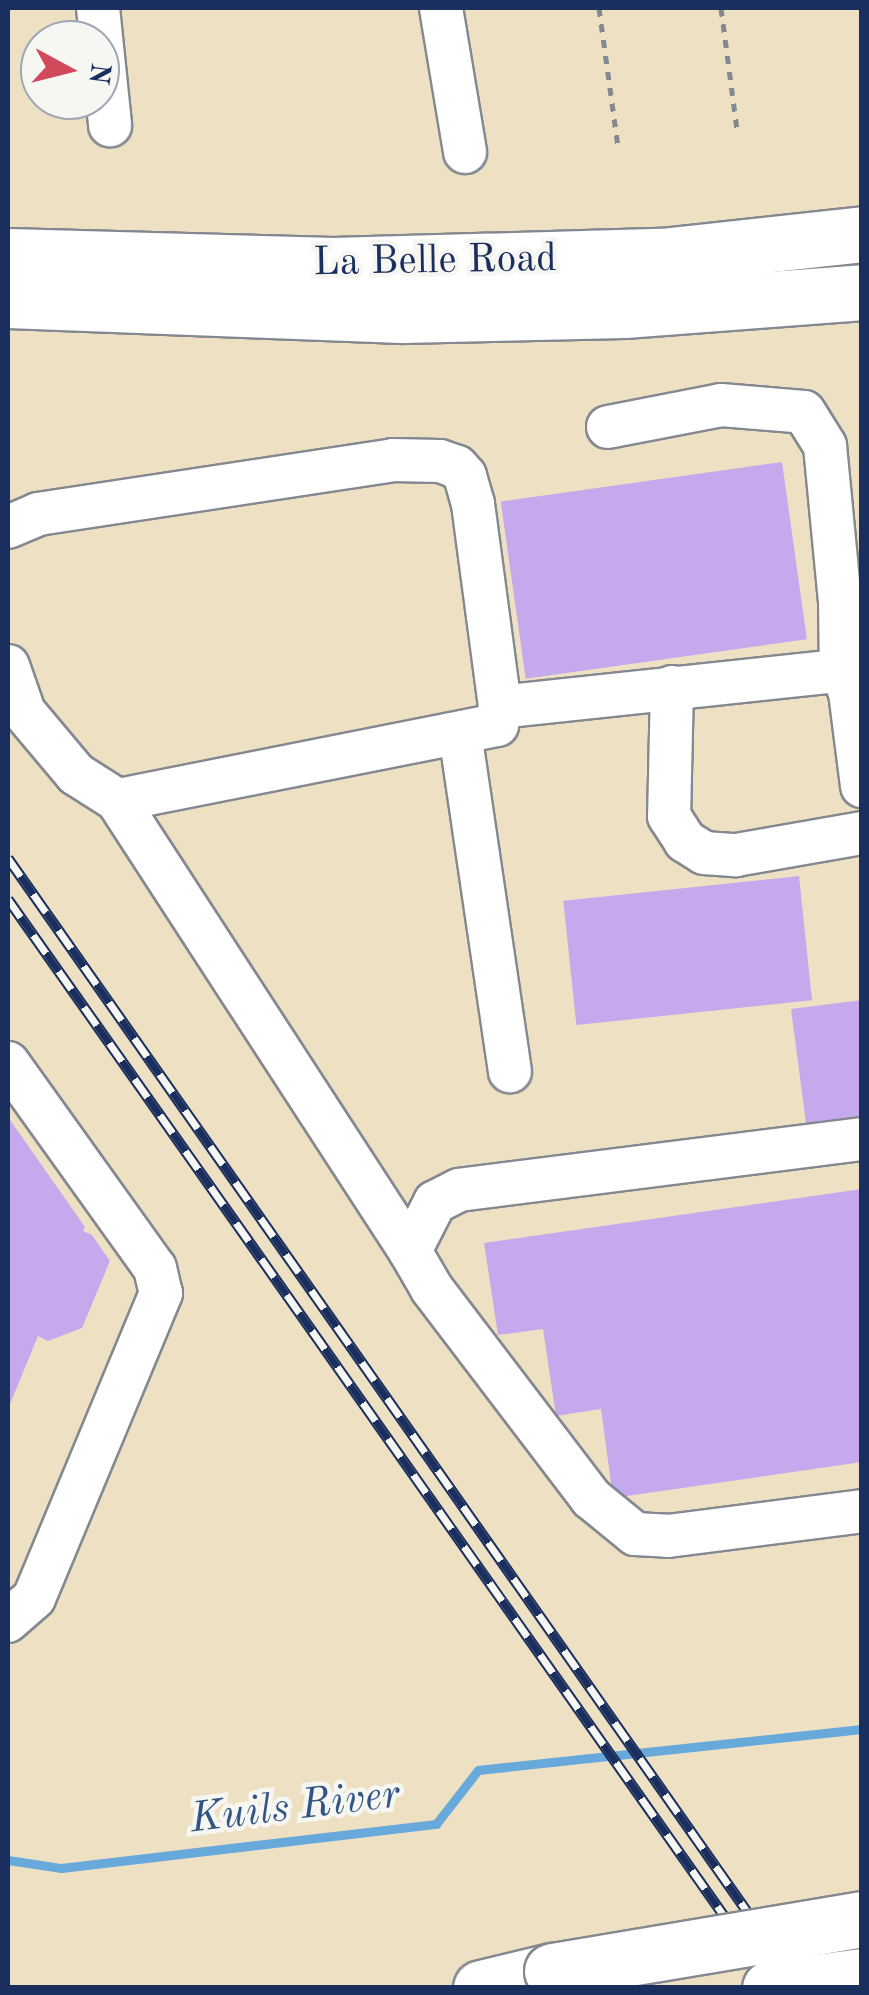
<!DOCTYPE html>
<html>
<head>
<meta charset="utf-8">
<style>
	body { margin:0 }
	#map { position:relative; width:869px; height:1995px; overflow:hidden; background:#eee1c3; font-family:"Old Standard TT",serif }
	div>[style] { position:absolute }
	.stream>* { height:9px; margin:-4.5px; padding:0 4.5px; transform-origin:4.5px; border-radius:4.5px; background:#68a9dc }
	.building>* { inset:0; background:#c4aaed; transform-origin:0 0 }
	.path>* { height:5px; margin-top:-2.5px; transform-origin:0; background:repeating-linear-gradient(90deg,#848890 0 8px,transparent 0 16px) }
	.roads { filter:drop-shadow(2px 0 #848890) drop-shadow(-2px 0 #848890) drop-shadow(0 2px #848890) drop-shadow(0 -2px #848890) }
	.minor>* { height:42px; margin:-21px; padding:0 21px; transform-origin:21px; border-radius:21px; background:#fff }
	.major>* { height:55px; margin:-27.5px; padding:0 27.5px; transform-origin:27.5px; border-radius:27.5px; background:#fff }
	.highway>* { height:55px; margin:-27.5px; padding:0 27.5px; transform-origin:27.5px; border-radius:27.5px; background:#fff }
	.rail>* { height:11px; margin-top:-5.5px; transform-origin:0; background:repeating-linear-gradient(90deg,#f6f6f2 0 22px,#1b2f5e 0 44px); box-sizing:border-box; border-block:2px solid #1b2f5e }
	.bridges { filter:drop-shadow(2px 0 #848890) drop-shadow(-2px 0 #848890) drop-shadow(0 2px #848890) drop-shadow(0 -2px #848890) }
	.highway-bridge>* { height:55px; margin:-27.5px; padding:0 27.5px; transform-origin:27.5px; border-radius:27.5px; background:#fff }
	span { translate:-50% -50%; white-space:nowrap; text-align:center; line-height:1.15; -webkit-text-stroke:9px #f6f6f2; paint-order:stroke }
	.street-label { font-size:40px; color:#1b2f5e }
	.water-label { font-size:42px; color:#325484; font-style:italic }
	.frame { position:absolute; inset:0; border:10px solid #1b2f5e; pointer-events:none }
	.north { position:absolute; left:20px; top:20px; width:100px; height:100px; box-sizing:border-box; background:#f6f6f2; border:2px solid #9ea6b7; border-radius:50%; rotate:97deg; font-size:28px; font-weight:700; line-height:40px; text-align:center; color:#1b2f5e }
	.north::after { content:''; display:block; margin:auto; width:35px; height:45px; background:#d1495b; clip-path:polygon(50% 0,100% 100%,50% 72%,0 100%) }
</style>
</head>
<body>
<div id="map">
	<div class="stream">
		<i style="left:8px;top:1860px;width:54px;rotate:8.6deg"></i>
		<i style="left:61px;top:1868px;width:378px;rotate:-6.7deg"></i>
		<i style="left:436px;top:1824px;width:68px;rotate:-52.1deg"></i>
		<i style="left:478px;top:1770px;width:386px;rotate:-6.1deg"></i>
	</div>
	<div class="building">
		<i style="left:782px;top:462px;width:179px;height:284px;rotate:82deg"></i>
		<i style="left:799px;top:876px;width:125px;height:237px;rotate:84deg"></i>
		<i style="clip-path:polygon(862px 1000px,862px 1125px,807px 1131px,791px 1009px)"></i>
		<i style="clip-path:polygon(8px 1117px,85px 1227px,83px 1231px,92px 1235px,110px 1261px,82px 1328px,48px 1341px,38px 1336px,8px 1409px)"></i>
		<i style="clip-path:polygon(862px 1189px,862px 1462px,613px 1498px,601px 1409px,556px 1416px,543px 1329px,498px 1335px,484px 1243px)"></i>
	</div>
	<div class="path">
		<i style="left:599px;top:8px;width:140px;rotate:82.2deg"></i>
		<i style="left:721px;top:8px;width:123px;rotate:82.5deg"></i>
	</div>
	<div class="roads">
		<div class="minor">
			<i style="left:98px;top:8px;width:118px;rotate:84.1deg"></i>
			<i style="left:441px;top:8px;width:146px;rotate:80.5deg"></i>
			<i style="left:608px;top:427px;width:115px;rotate:-11deg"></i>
			<i style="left:721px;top:405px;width:83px;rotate:4.8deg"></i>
			<i style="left:804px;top:412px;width:40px;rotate:58deg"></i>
			<i style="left:825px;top:446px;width:156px;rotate:84.5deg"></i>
			<i style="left:840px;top:601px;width:70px;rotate:89.2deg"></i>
			<i style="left:841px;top:671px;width:23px;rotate:67deg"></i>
			<i style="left:850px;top:692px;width:95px;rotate:82.7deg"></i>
			<i style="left:8px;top:527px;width:33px;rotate:-23deg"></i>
			<i style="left:38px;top:514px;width:359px;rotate:-8.6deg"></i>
			<i style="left:393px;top:460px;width:47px;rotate:1.2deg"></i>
			<i style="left:440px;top:461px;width:18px;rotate:19deg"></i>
			<i style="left:457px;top:467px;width:12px;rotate:48deg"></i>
			<i style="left:465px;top:476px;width:29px;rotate:74deg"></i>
			<i style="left:473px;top:504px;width:205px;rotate:82.4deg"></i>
			<i style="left:500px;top:707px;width:18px;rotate:99deg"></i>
			<i style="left:497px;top:725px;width:387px;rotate:168.8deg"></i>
			<i style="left:8px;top:666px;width:49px;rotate:70.8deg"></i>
			<i style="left:24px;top:712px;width:81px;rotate:50deg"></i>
			<i style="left:76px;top:774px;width:49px;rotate:32.4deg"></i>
			<i style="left:117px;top:800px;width:538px;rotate:56.99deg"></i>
			<i style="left:672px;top:687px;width:129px;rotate:91.3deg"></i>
			<i style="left:669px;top:816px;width:30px;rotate:57deg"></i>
			<i style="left:685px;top:841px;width:22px;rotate:32deg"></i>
			<i style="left:704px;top:853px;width:32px;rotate:4deg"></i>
			<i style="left:736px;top:855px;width:128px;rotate:-9.9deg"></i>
			<i style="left:500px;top:707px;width:364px;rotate:-6.1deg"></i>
			<i style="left:460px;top:733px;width:342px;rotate:81.6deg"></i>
			<i style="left:8px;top:1063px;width:252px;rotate:54.4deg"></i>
			<i style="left:155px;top:1268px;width:26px;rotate:77deg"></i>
			<i style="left:161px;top:1293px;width:330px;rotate:112.6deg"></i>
			<i style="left:34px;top:1598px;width:35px;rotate:139deg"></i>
			<i style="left:862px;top:1139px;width:406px;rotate:172.8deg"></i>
			<i style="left:459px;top:1190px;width:27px;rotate:153deg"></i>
			<i style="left:435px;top:1202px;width:55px;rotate:117deg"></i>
			<i style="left:410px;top:1251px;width:44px;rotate:59.9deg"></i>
			<i style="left:432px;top:1289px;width:263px;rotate:52.7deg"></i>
			<i style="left:591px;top:1498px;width:57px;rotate:39.3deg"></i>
			<i style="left:635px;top:1534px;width:33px;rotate:3deg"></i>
			<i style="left:668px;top:1536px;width:196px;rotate:-7.3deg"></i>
		</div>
		<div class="major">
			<i style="left:8px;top:256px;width:325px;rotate:1.6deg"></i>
			<i style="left:333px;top:265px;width:328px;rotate:-1.6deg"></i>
			<i style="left:661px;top:256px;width:202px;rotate:-6.2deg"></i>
			<i style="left:8px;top:300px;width:394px;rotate:2.2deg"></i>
			<i style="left:402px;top:315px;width:222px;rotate:-1.3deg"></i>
			<i style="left:624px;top:310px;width:239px;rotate:-4.3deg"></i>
		</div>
		<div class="highway">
			<i style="left:481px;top:1988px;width:73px;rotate:-13.5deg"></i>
		</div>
	</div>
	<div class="rail">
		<i style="left:8px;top:858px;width:1380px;rotate:54.94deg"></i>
		<i style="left:8px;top:899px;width:1332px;rotate:54.84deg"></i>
	</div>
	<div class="bridges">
		<div class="highway-bridge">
			<i style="left:552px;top:1971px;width:314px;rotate:-9.5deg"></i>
			<i style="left:770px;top:1988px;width:93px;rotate:-7.4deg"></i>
		</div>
	</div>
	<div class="street-label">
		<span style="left:435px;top:262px;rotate:-1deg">La Belle Road</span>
	</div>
	<div class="water-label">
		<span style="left:295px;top:1808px;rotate:-7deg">Kuils River</span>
	</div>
	<div class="frame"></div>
	<div class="north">N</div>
</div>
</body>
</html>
